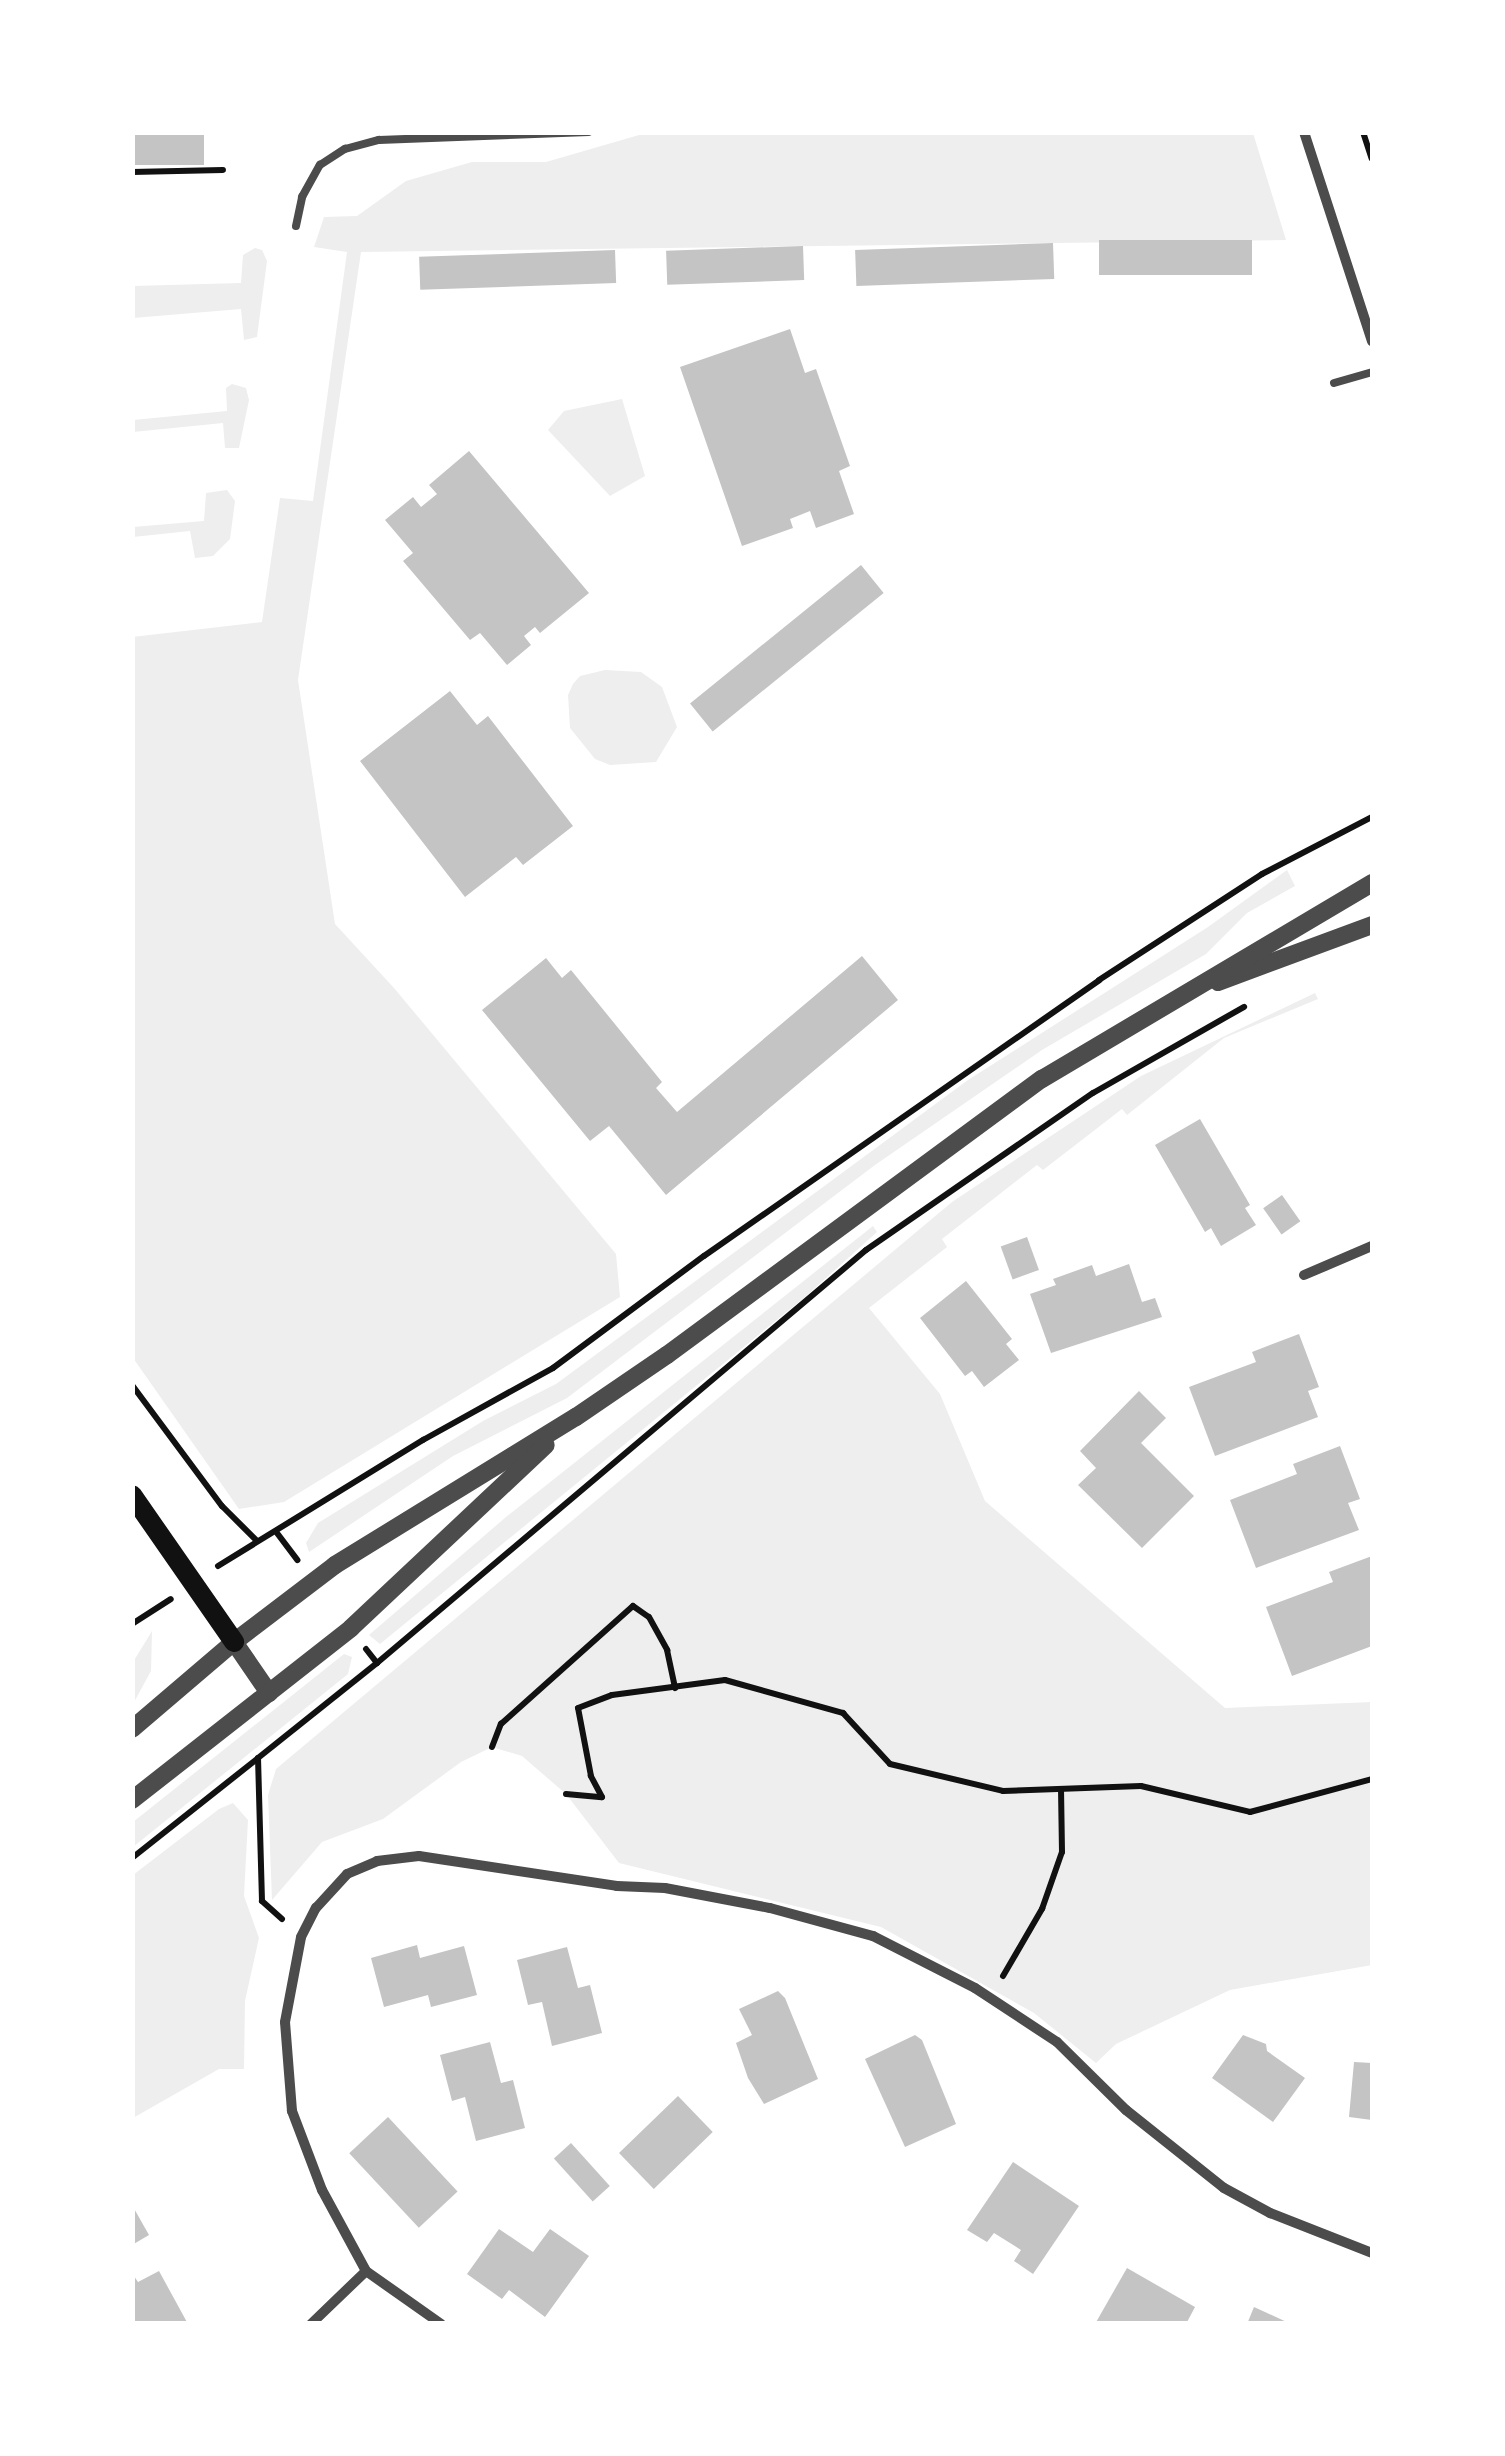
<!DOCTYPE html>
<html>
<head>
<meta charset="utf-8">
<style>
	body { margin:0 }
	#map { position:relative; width:1505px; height:2456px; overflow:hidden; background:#fff; font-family:"Titillium Web",sans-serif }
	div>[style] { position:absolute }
	.green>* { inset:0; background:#eee }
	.building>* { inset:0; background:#c4c4c4; transform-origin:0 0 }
	.path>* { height:6px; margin:-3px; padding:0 3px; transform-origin:3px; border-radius:3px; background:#111 }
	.service>* { height:8px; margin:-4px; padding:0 4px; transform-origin:4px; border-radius:4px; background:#4c4c4c }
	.minor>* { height:10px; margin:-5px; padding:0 5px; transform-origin:5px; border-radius:5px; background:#4c4c4c }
	.tertiary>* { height:18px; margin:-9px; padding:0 9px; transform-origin:9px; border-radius:9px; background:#4c4c4c }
	.secondary>* { height:20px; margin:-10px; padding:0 10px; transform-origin:10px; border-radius:10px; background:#111 }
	span { translate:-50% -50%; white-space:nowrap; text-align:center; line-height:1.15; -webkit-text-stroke:8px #fff; paint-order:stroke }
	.frame { position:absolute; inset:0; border:135px solid #fff; pointer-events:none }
</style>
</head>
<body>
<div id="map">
	<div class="green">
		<i style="clip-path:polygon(646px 133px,1253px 133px,1286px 240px,361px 252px,298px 680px,335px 924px,394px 988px,616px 1254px,620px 1297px,284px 1502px,239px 1509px,133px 1358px,132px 637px,262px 622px,280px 498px,313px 501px,347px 252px,314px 247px,324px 217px,357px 216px,406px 181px,472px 162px,546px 162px)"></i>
		<i style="clip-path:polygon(255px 248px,262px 250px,267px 261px,257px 337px,244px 340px,241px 309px,133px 318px,133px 286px,241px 283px,243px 255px)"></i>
		<i style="clip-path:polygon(232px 384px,246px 388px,249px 400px,239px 448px,225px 448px,223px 423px,133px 432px,133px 420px,227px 411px,226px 388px)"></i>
		<i style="clip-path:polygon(622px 399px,645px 476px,610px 496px,548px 430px,564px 411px)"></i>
		<i style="clip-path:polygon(227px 490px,235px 501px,230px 539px,213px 556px,195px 558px,190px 531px,133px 537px,133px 527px,204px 521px,206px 493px)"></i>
		<i style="clip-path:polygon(605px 670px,641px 672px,662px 687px,677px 727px,656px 762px,610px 765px,595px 759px,570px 728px,568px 695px,573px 684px,580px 676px)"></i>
		<i style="clip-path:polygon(1287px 870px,1295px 886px,1247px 913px,1206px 954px,1042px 1050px,875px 1165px,567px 1398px,453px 1456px,309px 1552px,306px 1543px,318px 1523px,483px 1421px,556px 1384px,968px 1080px,1208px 927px)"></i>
		<i style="clip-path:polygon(1315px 993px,1318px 999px,1224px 1038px,1127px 1115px,1122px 1109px,1043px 1170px,1037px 1165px,942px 1239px,947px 1247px,869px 1308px,940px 1394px,985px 1501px,1225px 1708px,1372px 1702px,1372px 1965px,1230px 1990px,1116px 2044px,1096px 2063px,1034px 2013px,881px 1927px,619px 1863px,566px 1794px,522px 1756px,492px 1747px,461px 1762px,383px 1819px,322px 1842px,272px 1900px,268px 1795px,276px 1769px,952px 1202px,1141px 1076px)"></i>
		<i style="clip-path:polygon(873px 1226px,877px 1232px,805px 1297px,380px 1644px,369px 1635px,506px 1517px)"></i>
		<i style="clip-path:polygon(152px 1631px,151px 1671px,133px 1704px,133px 1662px)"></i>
		<i style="clip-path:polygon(344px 1654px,352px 1657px,348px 1674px,133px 1847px,133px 1822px)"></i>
		<i style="clip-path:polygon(233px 1803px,248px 1820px,244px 1896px,259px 1938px,245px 2001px,244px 2069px,219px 2069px,133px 2118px,133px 1875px,219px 1809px)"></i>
	</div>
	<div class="building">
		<i style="left:132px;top:132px;width:72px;height:33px"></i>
		<i style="left:1252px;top:240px;width:35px;height:153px;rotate:90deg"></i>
		<i style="left:1053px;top:243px;width:36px;height:198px;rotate:88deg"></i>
		<i style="left:803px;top:246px;width:34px;height:137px;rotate:88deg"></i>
		<i style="left:615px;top:250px;width:33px;height:196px;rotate:88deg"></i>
		<i style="clip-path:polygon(790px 329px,805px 373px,816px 369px,850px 466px,839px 471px,854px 514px,816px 528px,810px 511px,790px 519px,793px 528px,742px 546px,680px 367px)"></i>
		<i style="clip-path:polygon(469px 451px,589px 593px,540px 633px,535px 627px,524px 636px,531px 645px,507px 665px,480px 633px,470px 640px,403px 561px,413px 553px,385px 520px,413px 497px,421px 507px,437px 494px,429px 485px)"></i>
		<i style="left:861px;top:565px;width:36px;height:220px;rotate:51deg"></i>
		<i style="clip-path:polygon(450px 691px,477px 725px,488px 716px,573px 826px,523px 865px,516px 857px,465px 897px,360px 761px)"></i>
		<i style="clip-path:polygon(862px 956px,898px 1000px,666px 1195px,609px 1126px,590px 1141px,482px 1010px,546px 958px,562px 978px,571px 970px,662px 1082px,656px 1088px,677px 1112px)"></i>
		<i style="clip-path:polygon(1200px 1119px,1250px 1205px,1245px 1208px,1256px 1225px,1221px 1246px,1211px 1228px,1205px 1232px,1155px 1145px)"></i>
		<i style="left:1282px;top:1195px;width:32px;height:23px;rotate:55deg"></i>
		<i style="left:1027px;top:1237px;width:35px;height:28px;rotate:70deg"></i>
		<i style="clip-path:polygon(1129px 1264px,1142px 1302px,1155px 1298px,1162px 1317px,1051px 1353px,1030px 1294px,1056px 1285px,1053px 1279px,1092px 1265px,1096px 1276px)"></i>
		<i style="clip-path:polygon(966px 1281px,1012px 1339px,1006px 1344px,1019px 1360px,984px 1387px,972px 1371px,965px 1376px,920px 1318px)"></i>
		<i style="clip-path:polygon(1299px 1334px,1319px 1387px,1308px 1391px,1318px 1417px,1215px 1456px,1189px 1387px,1256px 1362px,1252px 1352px)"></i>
		<i style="clip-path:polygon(1139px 1391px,1166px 1418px,1141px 1443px,1194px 1496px,1142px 1548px,1078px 1485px,1096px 1468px,1080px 1451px)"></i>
		<i style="clip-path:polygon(1340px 1446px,1360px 1499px,1348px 1503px,1359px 1530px,1256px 1568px,1230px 1500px,1297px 1474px,1293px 1464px)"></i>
		<i style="clip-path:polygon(1372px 1556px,1372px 1646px,1292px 1676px,1266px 1607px,1333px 1582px,1329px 1572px)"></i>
		<i style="clip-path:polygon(417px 1945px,420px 1958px,464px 1946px,477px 1995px,431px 2007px,428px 1995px,384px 2007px,371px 1958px)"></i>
		<i style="clip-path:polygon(567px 1947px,578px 1988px,590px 1985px,602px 2033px,552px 2046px,542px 2002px,528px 2005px,517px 1960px)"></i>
		<i style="clip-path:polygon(778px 1991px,785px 1998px,818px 2079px,764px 2104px,748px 2078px,736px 2043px,752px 2035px,739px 2009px)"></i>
		<i style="clip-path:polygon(915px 2035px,922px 2040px,956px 2124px,905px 2147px,865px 2059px)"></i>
		<i style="clip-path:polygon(1243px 2035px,1266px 2044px,1267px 2051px,1305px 2078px,1273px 2122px,1212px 2078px)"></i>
		<i style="clip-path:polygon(490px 2042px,501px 2083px,513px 2080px,525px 2128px,476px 2141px,465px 2097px,452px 2101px,440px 2055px)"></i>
		<i style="clip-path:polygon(1354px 2062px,1372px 2063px,1372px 2120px,1349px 2117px)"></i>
		<i style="left:678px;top:2096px;width:50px;height:82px;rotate:46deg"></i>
		<i style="left:388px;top:2117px;width:102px;height:53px;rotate:47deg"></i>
		<i style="left:571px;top:2143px;width:58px;height:23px;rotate:48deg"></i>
		<i style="clip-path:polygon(1013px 2162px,1079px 2206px,1033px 2274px,1014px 2261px,1021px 2250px,994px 2233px,987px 2242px,967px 2230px)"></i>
		<i style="clip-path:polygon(132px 2205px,149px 2235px,132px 2245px)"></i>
		<i style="clip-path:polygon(499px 2229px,533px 2252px,550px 2229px,589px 2256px,545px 2317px,509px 2290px,502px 2299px,467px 2274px)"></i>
		<i style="clip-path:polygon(1127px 2268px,1195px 2307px,1186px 2324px,1095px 2324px)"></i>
		<i style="clip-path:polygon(159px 2271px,188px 2324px,132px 2324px,132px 2273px,138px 2282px)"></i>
		<i style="clip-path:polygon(1254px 2307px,1291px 2324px,1247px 2324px)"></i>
	</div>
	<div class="path">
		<i style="left:1363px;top:132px;width:28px;rotate:72deg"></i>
		<i style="left:132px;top:172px;width:91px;rotate:-1.3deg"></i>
		<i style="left:132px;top:1385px;width:151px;rotate:53.4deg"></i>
		<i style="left:222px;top:1506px;width:48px;rotate:45deg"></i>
		<i style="left:277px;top:1533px;width:34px;rotate:53deg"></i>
		<i style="left:218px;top:1566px;width:241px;rotate:-31.6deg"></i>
		<i style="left:423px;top:1440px;width:149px;rotate:-29deg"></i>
		<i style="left:553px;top:1368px;width:188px;rotate:-36.6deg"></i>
		<i style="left:704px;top:1256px;width:482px;rotate:-34.9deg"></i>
		<i style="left:1099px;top:980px;width:194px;rotate:-33deg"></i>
		<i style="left:1262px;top:874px;width:124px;rotate:-27.4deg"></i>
		<i style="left:132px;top:1624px;width:46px;rotate:-32.7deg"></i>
		<i style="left:366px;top:1649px;width:18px;rotate:52deg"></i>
		<i style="left:377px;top:1663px;width:640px;rotate:-40.18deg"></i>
		<i style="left:866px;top:1250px;width:276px;rotate:-34.7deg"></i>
		<i style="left:1093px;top:1093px;width:174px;rotate:-29.7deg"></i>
		<i style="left:492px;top:1747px;width:25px;rotate:-69deg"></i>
		<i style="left:501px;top:1724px;width:177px;rotate:-41.8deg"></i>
		<i style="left:633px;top:1606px;width:19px;rotate:35deg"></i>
		<i style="left:649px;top:1617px;width:38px;rotate:61deg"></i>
		<i style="left:667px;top:1650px;width:39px;rotate:78deg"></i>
		<i style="left:566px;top:1794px;width:36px;rotate:5deg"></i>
		<i style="left:602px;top:1797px;width:24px;rotate:-118deg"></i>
		<i style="left:591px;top:1776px;width:69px;rotate:-100.8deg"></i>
		<i style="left:578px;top:1708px;width:36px;rotate:-21deg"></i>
		<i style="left:612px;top:1695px;width:114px;rotate:-7.6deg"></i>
		<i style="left:725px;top:1680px;width:123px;rotate:15.6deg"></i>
		<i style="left:843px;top:1713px;width:69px;rotate:47.3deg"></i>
		<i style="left:890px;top:1764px;width:116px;rotate:13.4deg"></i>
		<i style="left:1003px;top:1791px;width:138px;rotate:-2.1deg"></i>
		<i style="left:1141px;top:1786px;width:112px;rotate:13.4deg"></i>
		<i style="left:1250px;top:1812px;width:126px;rotate:-15.1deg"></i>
		<i style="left:132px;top:1858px;width:159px;rotate:-38.4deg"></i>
		<i style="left:282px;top:1919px;width:27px;rotate:-138deg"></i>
		<i style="left:262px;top:1901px;width:143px;rotate:-91.6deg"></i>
		<i style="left:258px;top:1758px;width:152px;rotate:-38.6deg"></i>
		<i style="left:1003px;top:1976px;width:78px;rotate:-59.8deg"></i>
		<i style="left:1042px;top:1909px;width:60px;rotate:-70.7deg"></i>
		<i style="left:1062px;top:1852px;width:61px;rotate:-90.9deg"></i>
	</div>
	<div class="service">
		<i style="left:296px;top:226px;width:30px;rotate:-78deg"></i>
		<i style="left:302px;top:197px;width:37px;rotate:-61deg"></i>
		<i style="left:320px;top:165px;width:30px;rotate:-33deg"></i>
		<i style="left:345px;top:149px;width:35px;rotate:-15deg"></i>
		<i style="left:379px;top:140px;width:210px;rotate:-2.2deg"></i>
		<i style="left:1334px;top:383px;width:40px;rotate:-16deg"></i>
	</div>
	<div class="minor">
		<i style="left:1304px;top:132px;width:220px;rotate:72deg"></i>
		<i style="left:1304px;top:1275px;width:74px;rotate:-23.1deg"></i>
		<i style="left:366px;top:2271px;width:92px;rotate:35.2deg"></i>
		<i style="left:311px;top:2324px;width:76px;rotate:-43.9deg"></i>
		<i style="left:366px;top:2271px;width:92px;rotate:-118.5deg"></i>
		<i style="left:322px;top:2190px;width:85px;rotate:-110.8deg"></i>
		<i style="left:292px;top:2111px;width:89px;rotate:-94.5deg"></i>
		<i style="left:285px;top:2022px;width:86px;rotate:-79.3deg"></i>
		<i style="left:301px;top:1937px;width:33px;rotate:-63deg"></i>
		<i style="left:316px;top:1908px;width:46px;rotate:-47.6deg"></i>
		<i style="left:347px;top:1874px;width:33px;rotate:-23deg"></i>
		<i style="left:377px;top:1861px;width:42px;rotate:-6.8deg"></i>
		<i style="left:419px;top:1856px;width:200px;rotate:8.6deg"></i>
		<i style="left:617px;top:1886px;width:48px;rotate:2.4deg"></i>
		<i style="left:665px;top:1888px;width:107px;rotate:10.8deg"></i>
		<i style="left:770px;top:1908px;width:107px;rotate:15.2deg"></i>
		<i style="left:873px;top:1936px;width:114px;rotate:27deg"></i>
		<i style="left:975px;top:1988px;width:98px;rotate:33.4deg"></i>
		<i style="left:1057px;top:2042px;width:97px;rotate:44.6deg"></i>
		<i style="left:1126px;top:2110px;width:125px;rotate:38.5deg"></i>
		<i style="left:1224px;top:2188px;width:52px;rotate:28.5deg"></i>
		<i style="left:1270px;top:2213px;width:110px;rotate:21.4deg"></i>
	</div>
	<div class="tertiary">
		<i style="left:1218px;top:982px;width:164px;rotate:-20.3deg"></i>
		<i style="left:234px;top:1642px;width:62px;rotate:55.5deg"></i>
		<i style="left:132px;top:1729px;width:134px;rotate:-40.5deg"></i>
		<i style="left:234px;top:1642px;width:127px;rotate:-37.3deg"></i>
		<i style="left:335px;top:1565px;width:283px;rotate:-31.6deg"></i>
		<i style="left:576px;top:1417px;width:110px;rotate:-34.3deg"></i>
		<i style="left:667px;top:1355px;width:466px;rotate:-36.4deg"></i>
		<i style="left:1042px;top:1079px;width:384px;rotate:-30.7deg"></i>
		<i style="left:132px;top:1800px;width:278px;rotate:-38.1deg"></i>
		<i style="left:351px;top:1628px;width:267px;rotate:-43.2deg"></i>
	</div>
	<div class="secondary">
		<i style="left:132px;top:1495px;width:179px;rotate:55.2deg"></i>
	</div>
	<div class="frame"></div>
</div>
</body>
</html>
